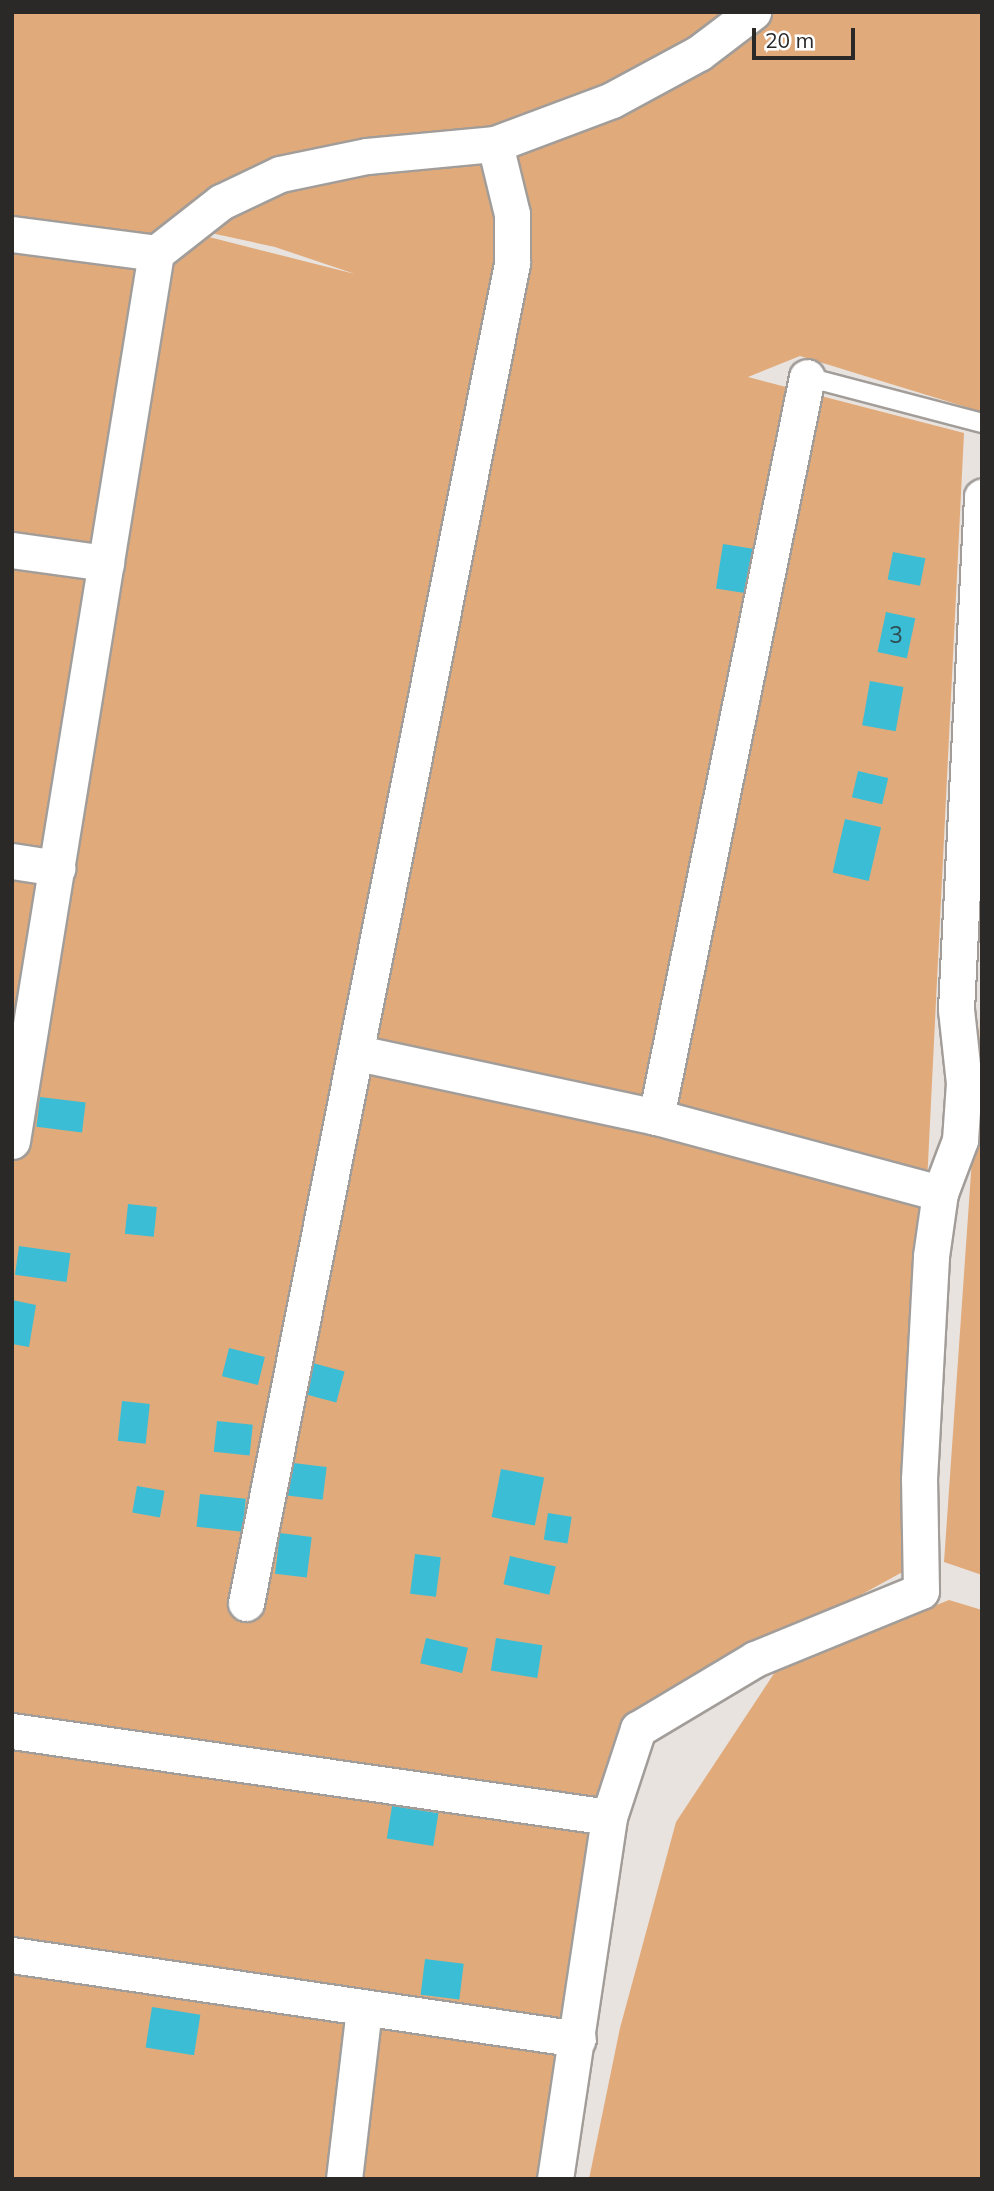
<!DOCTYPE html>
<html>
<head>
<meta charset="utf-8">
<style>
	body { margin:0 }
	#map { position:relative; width:994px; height:2191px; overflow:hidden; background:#e8e3df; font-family:Mulish,sans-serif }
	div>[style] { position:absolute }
	.green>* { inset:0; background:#e1aa7b }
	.building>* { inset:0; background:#3bbed5; transform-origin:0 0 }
	.roads { filter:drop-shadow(2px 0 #a29d99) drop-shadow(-2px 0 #a29d99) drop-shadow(0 2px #a29d99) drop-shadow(0 -2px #a29d99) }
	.service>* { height:18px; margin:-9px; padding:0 9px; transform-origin:9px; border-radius:9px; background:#fff }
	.minor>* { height:35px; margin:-17.5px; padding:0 17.5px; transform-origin:17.5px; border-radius:17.5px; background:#fff }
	span { translate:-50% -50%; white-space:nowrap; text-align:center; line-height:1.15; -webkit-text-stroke:5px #fff; paint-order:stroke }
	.number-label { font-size:23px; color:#2f4e53 }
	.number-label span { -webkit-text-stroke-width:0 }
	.frame { position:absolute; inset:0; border:14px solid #2b2928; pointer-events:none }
	.scale { position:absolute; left:752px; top:28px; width:103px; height:32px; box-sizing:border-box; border:4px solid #2b2928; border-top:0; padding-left:9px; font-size:21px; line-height:24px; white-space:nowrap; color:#2b2928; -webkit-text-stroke:5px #fff; paint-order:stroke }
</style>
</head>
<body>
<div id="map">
	<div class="green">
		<i style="clip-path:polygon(evenodd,12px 12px,982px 12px,982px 412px,800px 356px,748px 377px,964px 433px,908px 1569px,634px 1719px,560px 2179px,12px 2179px,12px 12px,183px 227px,275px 247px,355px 274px,205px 236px,136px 247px,183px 227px)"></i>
		<i style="clip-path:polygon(982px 931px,982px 1575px,944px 1562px,979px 1058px)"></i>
		<i style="clip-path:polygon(949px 1600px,982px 1610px,982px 2179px,589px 2179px,620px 2028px,676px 1822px,777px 1669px)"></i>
	</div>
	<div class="building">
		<i style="left:723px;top:544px;width:32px;height:45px;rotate:9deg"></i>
		<i style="left:893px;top:552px;width:33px;height:28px;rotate:11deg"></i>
		<i style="left:886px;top:612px;width:30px;height:41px;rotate:12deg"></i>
		<i style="left:870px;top:681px;width:34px;height:45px;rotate:10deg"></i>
		<i style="left:858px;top:771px;width:31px;height:27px;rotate:13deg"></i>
		<i style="left:845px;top:819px;width:37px;height:55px;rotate:13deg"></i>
		<i style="left:40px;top:1097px;width:46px;height:30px;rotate:7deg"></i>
		<i style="left:128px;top:1204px;width:29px;height:30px;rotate:6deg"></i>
		<i style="left:19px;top:1246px;width:52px;height:29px;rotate:8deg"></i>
		<i style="clip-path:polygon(12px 1300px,36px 1305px,29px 1347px,12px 1344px)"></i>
		<i style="left:229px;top:1348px;width:37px;height:29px;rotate:14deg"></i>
		<i style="left:305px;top:1361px;width:41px;height:32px;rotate:15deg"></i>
		<i style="left:122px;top:1401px;width:28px;height:40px;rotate:6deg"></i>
		<i style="left:217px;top:1421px;width:36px;height:31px;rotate:6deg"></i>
		<i style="left:285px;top:1462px;width:42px;height:33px;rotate:7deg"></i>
		<i style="left:501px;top:1469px;width:44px;height:49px;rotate:11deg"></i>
		<i style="left:137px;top:1486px;width:28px;height:27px;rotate:10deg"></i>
		<i style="left:200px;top:1494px;width:46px;height:33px;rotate:6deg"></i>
		<i style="left:548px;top:1513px;width:24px;height:27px;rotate:9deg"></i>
		<i style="left:280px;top:1533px;width:32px;height:41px;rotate:7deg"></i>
		<i style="left:415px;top:1554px;width:26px;height:40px;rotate:7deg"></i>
		<i style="left:510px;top:1556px;width:47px;height:29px;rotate:13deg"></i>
		<i style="left:426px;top:1638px;width:43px;height:26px;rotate:13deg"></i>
		<i style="left:496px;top:1638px;width:47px;height:33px;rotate:9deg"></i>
		<i style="left:392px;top:1806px;width:47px;height:33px;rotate:9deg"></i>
		<i style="left:425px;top:1959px;width:39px;height:36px;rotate:7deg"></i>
		<i style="left:152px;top:2007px;width:49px;height:41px;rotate:9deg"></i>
	</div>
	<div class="roads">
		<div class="service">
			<i style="left:807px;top:377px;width:181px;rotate:14.7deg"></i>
		</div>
		<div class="minor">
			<i style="left:12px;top:234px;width:145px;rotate:7.5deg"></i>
			<i style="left:12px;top:550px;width:95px;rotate:7.9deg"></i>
			<i style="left:12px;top:861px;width:46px;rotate:8.8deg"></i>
			<i style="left:358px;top:1053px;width:305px;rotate:12.1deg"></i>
			<i style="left:656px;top:1117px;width:294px;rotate:15deg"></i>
			<i style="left:656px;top:1117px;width:755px;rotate:-78.47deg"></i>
			<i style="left:12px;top:1141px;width:900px;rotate:-80.79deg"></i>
			<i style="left:156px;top:253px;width:83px;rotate:-38.1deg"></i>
			<i style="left:221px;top:202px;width:65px;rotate:-25.4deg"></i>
			<i style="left:280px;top:174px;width:89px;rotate:-11.7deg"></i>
			<i style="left:367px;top:156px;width:129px;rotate:-5.4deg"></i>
			<i style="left:495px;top:144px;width:125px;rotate:-20.6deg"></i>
			<i style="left:612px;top:100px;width:99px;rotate:-28.4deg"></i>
			<i style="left:699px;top:53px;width:68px;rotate:-37.2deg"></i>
			<i style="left:246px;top:1603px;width:1366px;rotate:-78.77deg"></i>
			<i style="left:512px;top:263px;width:49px;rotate:-90deg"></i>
			<i style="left:512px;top:214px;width:72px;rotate:-103.7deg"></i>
			<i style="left:12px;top:1731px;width:603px;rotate:8.2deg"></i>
			<i style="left:12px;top:1955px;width:572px;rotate:8.44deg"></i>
			<i style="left:344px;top:2179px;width:172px;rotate:-83.3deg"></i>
			<i style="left:555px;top:2179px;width:366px;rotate:-81.5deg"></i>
			<i style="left:609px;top:1817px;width:93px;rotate:-71.8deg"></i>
			<i style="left:638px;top:1729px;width:136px;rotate:-30.9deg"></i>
			<i style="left:755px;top:1659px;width:179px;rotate:-22.3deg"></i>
			<i style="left:921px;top:1591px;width:112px;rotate:-91deg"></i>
			<i style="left:919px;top:1479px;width:223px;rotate:-86.9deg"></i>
			<i style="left:931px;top:1256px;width:64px;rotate:-81.9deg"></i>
			<i style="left:940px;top:1193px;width:57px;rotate:-69.3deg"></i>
			<i style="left:960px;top:1140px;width:57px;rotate:-86deg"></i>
			<i style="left:964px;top:1083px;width:74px;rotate:-96.2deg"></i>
			<i style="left:956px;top:1009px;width:513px;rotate:-87.09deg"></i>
		</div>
	</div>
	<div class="number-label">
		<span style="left:896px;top:635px">3</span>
	</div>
	<div class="frame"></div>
	<div class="scale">20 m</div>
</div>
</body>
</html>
